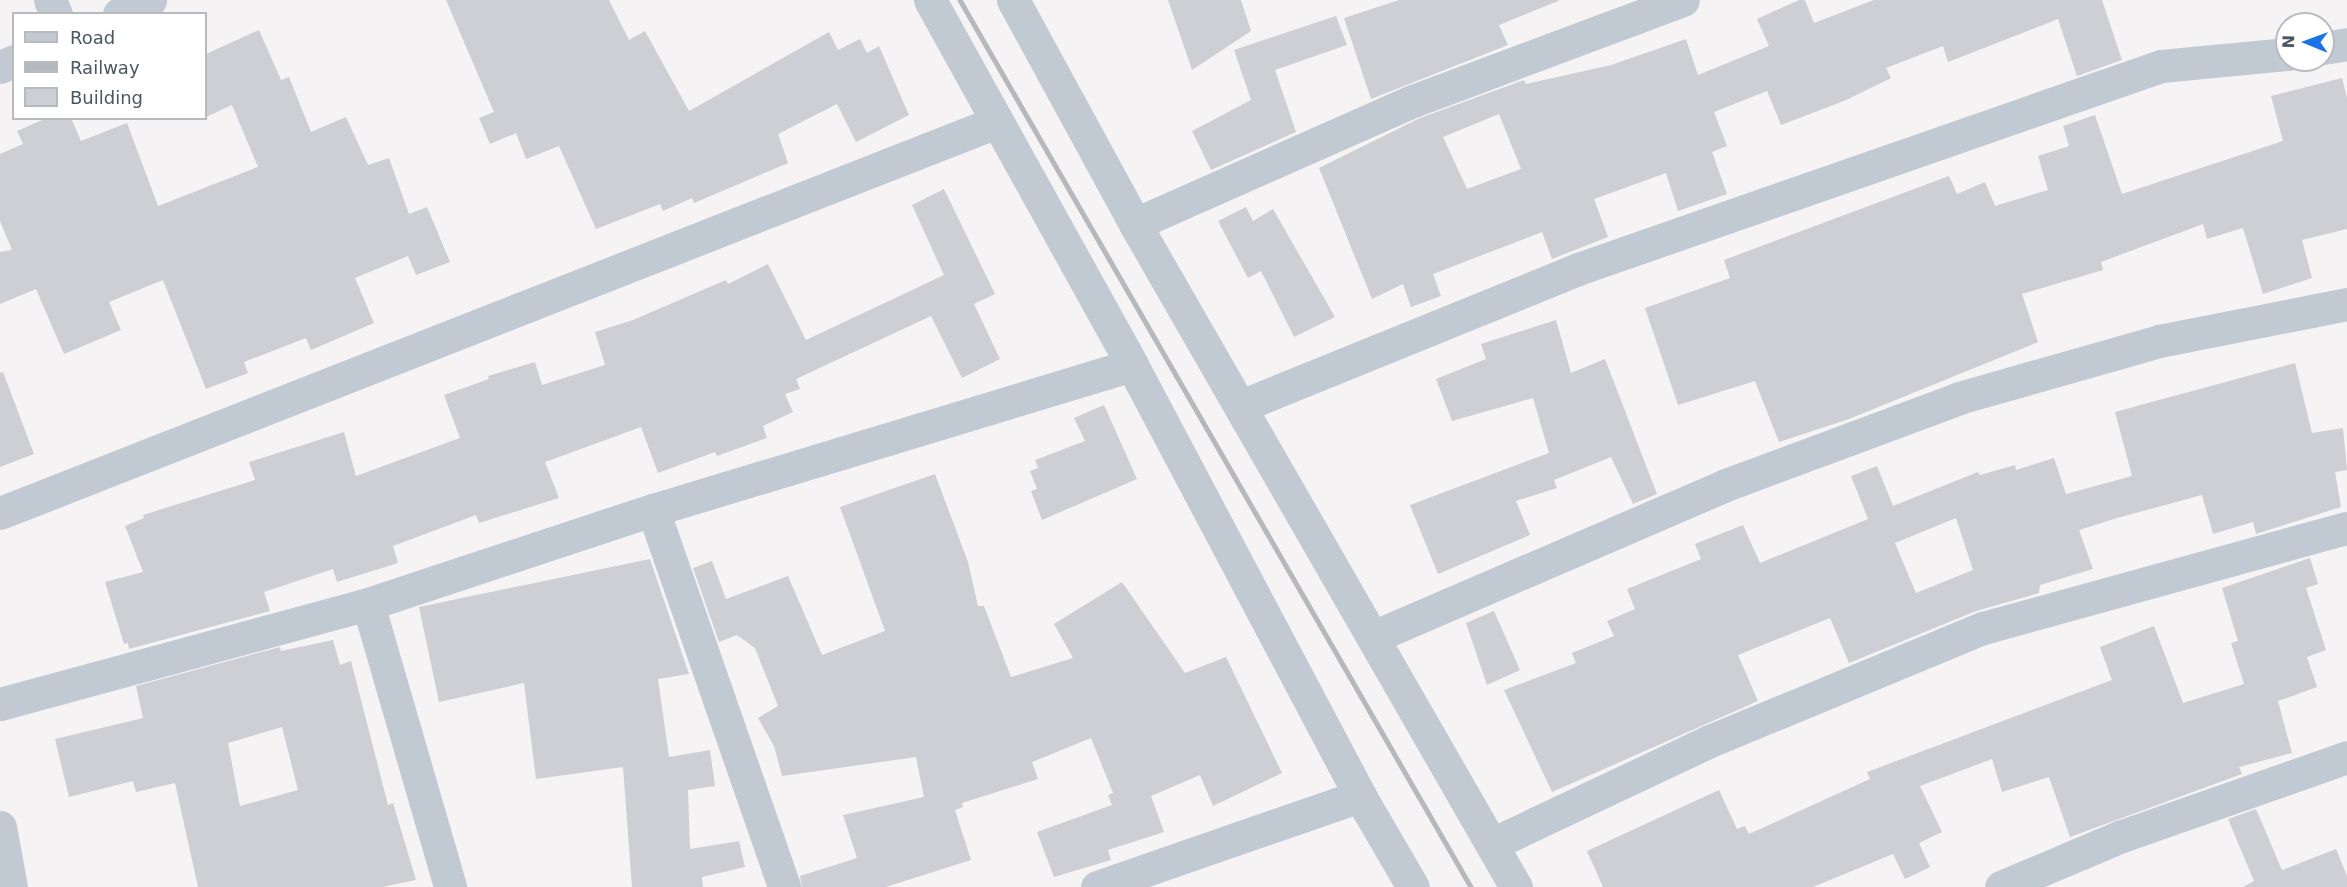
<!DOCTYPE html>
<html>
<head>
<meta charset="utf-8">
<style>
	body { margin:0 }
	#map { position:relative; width:2347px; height:887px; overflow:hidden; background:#f5f3f3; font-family:"DejaVu Sans",sans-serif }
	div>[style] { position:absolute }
	.building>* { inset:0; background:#cdcfd5 }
	.street>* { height:33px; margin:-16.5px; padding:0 16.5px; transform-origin:16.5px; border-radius:16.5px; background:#c1cad2 }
	.rail>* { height:4.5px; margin:-2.25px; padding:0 2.25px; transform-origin:2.25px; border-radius:2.25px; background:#b5b8bd }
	span { translate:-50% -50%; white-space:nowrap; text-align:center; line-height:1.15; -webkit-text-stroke:6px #fff; paint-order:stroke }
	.legend { position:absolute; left:12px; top:12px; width:195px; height:108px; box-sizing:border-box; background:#fff; border:2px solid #b7bbc0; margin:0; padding:8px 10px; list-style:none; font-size:18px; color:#4a5661 }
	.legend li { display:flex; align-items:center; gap:12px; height:30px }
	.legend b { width:30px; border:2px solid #b7bbc0 }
	.north { position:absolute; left:2275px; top:12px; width:60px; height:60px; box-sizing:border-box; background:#fff; border:2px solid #b7bbc0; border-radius:50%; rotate:271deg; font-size:16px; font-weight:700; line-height:24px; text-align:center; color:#4a5661 }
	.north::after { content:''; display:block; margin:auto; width:21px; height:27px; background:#1a73e8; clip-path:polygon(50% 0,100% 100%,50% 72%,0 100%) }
</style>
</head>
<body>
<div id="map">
	<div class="building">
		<i style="clip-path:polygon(446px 0,609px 0,629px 40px,645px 31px,689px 111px,829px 32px,838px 50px,860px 39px,867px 53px,879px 46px,909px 115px,856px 142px,837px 104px,778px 134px,788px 163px,694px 203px,692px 198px,663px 211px,660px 204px,596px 229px,559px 146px,526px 159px,516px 133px,490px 144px,479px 118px,494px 112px)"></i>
		<i style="clip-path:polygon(1168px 0,1241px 0,1251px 31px,1192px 70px)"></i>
		<i style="clip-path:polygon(1399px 0,1558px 0,1558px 1px,1499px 25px,1508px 45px,1371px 99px,1344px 18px)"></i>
		<i style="clip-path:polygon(evenodd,1799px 0,1805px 0,1814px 23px,1874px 0,2102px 0,2122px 60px,2077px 76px,2058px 19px,1948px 62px,1943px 46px,1886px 68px,1891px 78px,1844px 101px,1781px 125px,1767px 91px,1714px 112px,1727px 146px,1712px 152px,1727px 194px,1678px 211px,1666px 173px,1594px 199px,1608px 237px,1552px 259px,1542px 232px,1433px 274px,1441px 296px,1411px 307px,1403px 284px,1372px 299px,1319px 168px,1420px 118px,1524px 80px,1526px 84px,1611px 65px,1686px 39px,1698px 75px,1769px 46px,1757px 19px,1799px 0,1499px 114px,1521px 169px,1467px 189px,1443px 137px,1499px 114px)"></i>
		<i style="clip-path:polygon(1336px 16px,1347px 45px,1275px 70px,1296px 132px,1211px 170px,1192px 131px,1251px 100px,1234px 50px)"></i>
		<i style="clip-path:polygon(259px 30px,281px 80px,289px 77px,311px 132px,346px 117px,368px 165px,389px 158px,409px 214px,427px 207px,450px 262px,416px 275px,408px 256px,355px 278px,374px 323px,311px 350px,306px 338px,244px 362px,248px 373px,206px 389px,163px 280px,109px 302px,121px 330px,64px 354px,36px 289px,0 304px,0 252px,12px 250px,0 221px,0 154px,23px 144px,17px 131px,47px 118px,71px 118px,81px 141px,127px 123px,158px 206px,258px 167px,232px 105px,206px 117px,206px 54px)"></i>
		<i style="clip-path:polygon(2342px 78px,2347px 98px,2347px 229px,2302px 240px,2312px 278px,2263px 294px,2243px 228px,2207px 239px,2203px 224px,2101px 262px,2103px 270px,2022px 294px,2038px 342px,1849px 419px,1779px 442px,1755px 381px,1678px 405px,1645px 308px,1730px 278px,1724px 260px,1949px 176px,1957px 194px,1985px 182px,1995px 206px,2048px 190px,2038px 156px,2069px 146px,2063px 126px,2095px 115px,2122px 194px,2283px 141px,2271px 96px)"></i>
		<i style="clip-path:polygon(944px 189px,995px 294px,974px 304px,1000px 359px,962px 378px,931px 316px,796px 379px,800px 389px,785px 394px,793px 412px,763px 426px,767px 438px,717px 456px,715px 452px,658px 473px,641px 427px,545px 462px,559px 498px,479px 523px,476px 515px,393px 546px,398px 563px,337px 582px,333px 569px,264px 592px,270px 611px,129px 649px,128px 643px,124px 644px,105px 582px,143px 572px,125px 526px,144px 518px,143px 515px,255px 480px,249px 462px,344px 432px,356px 476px,460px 438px,444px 395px,489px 379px,488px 376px,535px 362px,542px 385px,605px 365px,595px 332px,633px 320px,726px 280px,728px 284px,768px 264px,806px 340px,944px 275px,912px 205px)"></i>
		<i style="clip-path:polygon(1246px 207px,1253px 221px,1273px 209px,1335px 317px,1294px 337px,1261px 271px,1248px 278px,1218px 221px)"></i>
		<i style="clip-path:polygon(1556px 320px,1571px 373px,1605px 359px,1657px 494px,1633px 504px,1611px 457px,1554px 480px,1557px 488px,1516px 501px,1530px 535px,1438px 574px,1410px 505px,1549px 453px,1533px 398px,1452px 421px,1436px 379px,1486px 359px,1481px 344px)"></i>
		<i style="clip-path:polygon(evenodd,2295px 363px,2312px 433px,2343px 428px,2347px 470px,2335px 472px,2341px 507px,2256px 534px,2253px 522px,2213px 534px,2202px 495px,2117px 518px,2079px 530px,2093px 569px,2040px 585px,2039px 593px,1976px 611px,1849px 663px,1830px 618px,1738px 655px,1758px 701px,1552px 792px,1504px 690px,1576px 663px,1572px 653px,1614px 636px,1607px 621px,1635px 609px,1627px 589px,1701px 559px,1695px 544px,1743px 525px,1760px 563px,1868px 519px,1851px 476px,1877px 466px,1893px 506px,1978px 472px,1980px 475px,2015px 465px,2016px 470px,2054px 458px,2066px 494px,2132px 476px,2115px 412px,2295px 363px,1956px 518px,1973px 570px,1916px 593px,1895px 543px,1956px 518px)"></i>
		<i style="clip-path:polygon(3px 372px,34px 454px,0 467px,0 373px)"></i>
		<i style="clip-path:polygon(1104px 405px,1137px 479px,1042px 520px,1031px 491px,1037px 489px,1030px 471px,1038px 468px,1035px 460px,1085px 441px,1074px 418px)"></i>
		<i style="clip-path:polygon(935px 474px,968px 562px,978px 606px,984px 606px,1011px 677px,1073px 658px,1054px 624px,1122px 582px,1185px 673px,1226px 657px,1282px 773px,1213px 806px,1200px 775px,1151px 796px,1164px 832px,1108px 850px,1111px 860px,1054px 877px,1037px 832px,1112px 805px,1108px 795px,1113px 793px,1091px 738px,1032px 762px,1038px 779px,962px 803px,963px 807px,955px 810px,971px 860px,886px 887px,802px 887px,800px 876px,857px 858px,843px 815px,924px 797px,916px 757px,782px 776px,774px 746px,758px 718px,778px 706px,755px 648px,737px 635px,719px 642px,693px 568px,712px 561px,726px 599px,788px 576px,822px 655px,885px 631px,840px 507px)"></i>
		<i style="clip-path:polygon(2310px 558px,2318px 584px,2306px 588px,2326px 650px,2307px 657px,2317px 687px,2278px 701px,2292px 753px,2239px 767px,2242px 774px,2070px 837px,2049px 777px,2002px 792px,1992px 759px,1920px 786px,1942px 832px,1919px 843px,1930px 867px,1905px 879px,1893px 854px,1813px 887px,1603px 887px,1587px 851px,1719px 790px,1737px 829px,1745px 826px,1749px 834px,1870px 779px,1867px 772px,2112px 680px,2100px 647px,2154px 626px,2183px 703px,2244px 684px,2231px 643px,2238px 641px,2222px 588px)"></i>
		<i style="clip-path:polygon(650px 559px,689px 674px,658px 679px,669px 757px,710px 750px,715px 786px,688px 790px,690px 849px,739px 841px,745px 867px,702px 877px,703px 887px,632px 887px,623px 767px,536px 779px,524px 683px,439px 702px,419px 607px)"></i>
		<i style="clip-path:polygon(1494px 611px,1520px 670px,1487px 685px,1466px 623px)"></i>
		<i style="clip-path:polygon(evenodd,333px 640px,340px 665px,351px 661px,388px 805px,393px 803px,416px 880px,382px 887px,198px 887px,175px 783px,136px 792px,133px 781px,69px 797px,55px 739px,143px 718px,136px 686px,280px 647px,281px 651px,333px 640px,282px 727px,298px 790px,240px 806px,228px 743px,282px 727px)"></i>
		<i style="clip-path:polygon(2256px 809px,2282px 870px,2336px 849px,2347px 876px,2347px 887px,2243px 887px,2254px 881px,2228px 819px)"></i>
	</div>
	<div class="street">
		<i style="left:50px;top:0;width:15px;rotate:67deg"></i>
		<i style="left:930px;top:0;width:417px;rotate:61deg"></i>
		<i style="left:1132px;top:365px;width:488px;rotate:62.1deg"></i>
		<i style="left:1360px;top:796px;width:105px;rotate:59.8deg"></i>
		<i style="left:1013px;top:0;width:255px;rotate:61.4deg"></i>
		<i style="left:1135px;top:224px;width:765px;rotate:60.12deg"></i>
		<i style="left:119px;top:14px;width:34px;rotate:-24deg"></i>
		<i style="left:2323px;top:48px;width:24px;rotate:-9deg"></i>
		<i style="left:0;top:67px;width:15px;rotate:-23deg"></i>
		<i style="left:1135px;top:224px;width:304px;rotate:-23.9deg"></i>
		<i style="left:1413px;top:101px;width:288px;rotate:-20.5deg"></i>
		<i style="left:1241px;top:406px;width:364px;rotate:-22.1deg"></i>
		<i style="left:1578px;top:269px;width:617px;rotate:-19.2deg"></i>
		<i style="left:2161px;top:66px;width:127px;rotate:-5.4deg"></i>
		<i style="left:653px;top:510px;width:399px;rotate:70.8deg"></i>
		<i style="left:0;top:513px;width:1070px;rotate:-21.43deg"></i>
		<i style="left:368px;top:604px;width:295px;rotate:73.8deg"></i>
		<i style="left:1373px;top:637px;width:381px;rotate:-23.3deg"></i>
		<i style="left:1723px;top:486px;width:252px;rotate:-20.4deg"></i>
		<i style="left:1959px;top:398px;width:208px;rotate:-15.9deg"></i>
		<i style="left:2159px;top:341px;width:192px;rotate:-11.1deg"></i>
		<i style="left:0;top:704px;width:381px;rotate:-15.2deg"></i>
		<i style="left:368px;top:604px;width:300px;rotate:-18.3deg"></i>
		<i style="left:653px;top:510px;width:500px;rotate:-16.84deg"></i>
		<i style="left:0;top:827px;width:61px;rotate:79.6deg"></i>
		<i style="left:1492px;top:844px;width:241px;rotate:-25.3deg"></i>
		<i style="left:1710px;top:741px;width:295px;rotate:-22.5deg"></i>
		<i style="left:1983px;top:628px;width:377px;rotate:-15.4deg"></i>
		<i style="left:1097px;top:887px;width:278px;rotate:-19.1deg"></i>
		<i style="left:2001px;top:887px;width:131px;rotate:-22.9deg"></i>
		<i style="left:2122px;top:836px;width:238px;rotate:-19.3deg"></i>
	</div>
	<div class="rail">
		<i style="left:960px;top:0;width:1024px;rotate:60.05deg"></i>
	</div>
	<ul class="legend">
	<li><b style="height:8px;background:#c1cad2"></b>Road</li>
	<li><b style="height:8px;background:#b5b8bd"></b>Railway</li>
	<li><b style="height:16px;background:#cdcfd5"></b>Building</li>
	</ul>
	<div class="north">N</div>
</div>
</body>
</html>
